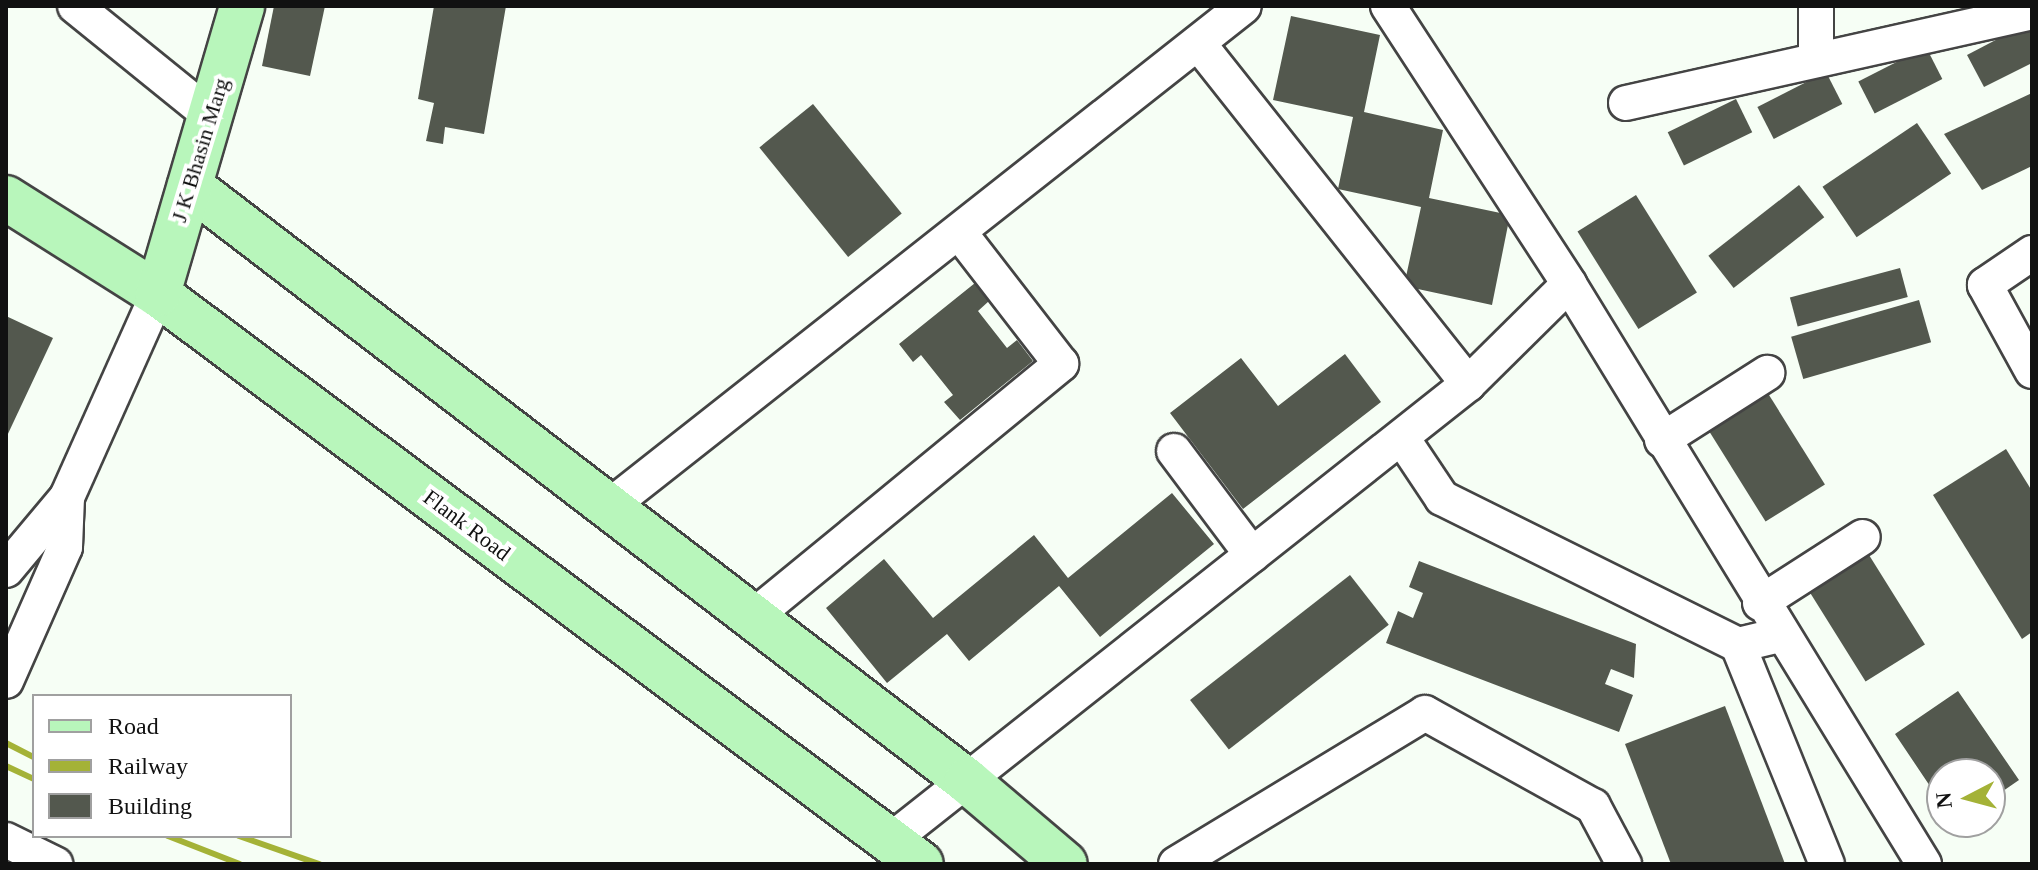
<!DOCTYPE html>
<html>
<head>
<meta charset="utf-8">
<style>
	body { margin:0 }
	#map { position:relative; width:2038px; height:870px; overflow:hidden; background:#f6fef5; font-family:"Times New Roman",serif }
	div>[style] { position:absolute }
	.building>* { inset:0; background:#53584e; transform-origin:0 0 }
	.roads { filter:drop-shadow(2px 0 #444) drop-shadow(-2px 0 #444) drop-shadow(0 2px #444) drop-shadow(0 -2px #444) }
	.street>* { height:34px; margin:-17px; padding:0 17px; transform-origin:17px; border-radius:17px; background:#fff }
	.secondary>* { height:44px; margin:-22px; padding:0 22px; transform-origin:22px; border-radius:22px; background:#b8f6bb }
	.rail>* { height:6px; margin:-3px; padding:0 3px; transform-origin:3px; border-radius:3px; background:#a4b237 }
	span { translate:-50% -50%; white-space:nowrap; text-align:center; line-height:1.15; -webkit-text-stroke:8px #fff; paint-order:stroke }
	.street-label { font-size:22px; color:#111 }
	.frame { position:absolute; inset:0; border:8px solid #111; pointer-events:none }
	.legend { position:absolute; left:32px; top:694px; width:260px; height:144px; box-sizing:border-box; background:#fff; border:2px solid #a0a0a0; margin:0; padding:10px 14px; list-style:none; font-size:24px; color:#111 }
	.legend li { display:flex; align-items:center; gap:16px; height:40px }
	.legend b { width:40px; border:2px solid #a0a0a0 }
	.north { position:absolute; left:1926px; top:758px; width:80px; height:80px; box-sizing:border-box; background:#fff; border:2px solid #a0a0a0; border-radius:50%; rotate:264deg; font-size:22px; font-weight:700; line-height:32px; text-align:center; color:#111 }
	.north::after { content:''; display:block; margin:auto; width:28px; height:36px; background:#a4b237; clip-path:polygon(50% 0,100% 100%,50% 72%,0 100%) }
</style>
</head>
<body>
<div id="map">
	<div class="building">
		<i style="clip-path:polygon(274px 6px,325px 6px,310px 76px,262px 66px)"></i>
		<i style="clip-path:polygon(434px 6px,506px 6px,484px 134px,445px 127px,443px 144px,426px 141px,434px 103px,418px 99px)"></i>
		<i style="clip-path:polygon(1291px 16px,1380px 35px,1364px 112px,1443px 130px,1429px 198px,1510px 215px,1492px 305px,1404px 286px,1421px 207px,1338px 189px,1353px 117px,1273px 100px)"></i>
		<i style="clip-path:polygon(2032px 21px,2032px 63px,1984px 87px,1967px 55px)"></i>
		<i style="left:1926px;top:47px;width:36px;height:76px;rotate:63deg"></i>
		<i style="left:1826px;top:72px;width:36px;height:77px;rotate:63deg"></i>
		<i style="clip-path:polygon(2032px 93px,2032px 166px,1982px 190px,1944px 134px)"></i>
		<i style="left:1736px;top:99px;width:37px;height:76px;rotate:64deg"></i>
		<i style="left:813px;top:104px;width:141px;height:69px;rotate:51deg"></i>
		<i style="left:1917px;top:123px;width:61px;height:114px;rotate:56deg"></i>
		<i style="left:1799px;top:185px;width:41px;height:115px;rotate:52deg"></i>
		<i style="left:1636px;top:195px;width:115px;height:69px;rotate:58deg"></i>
		<i style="left:1900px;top:268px;width:30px;height:114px;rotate:75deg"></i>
		<i style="clip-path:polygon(975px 283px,989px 301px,978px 311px,1007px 348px,1017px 340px,1033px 361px,960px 420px,944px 402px,953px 395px,921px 355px,913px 362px,899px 344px)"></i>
		<i style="left:1919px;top:300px;width:44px;height:133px;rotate:74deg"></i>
		<i style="clip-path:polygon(6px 316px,53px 338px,6px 438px)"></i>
		<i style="clip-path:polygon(1345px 354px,1381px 402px,1243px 509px,1170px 413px,1241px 358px,1278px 406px)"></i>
		<i style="left:1764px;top:387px;width:115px;height:70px;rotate:58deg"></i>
		<i style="clip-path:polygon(2006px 449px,2032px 491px,2032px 632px,2022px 639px,1933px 495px)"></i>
		<i style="clip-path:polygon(1172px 493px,1214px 544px,1100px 637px,1059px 586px,969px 661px,947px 634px,887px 683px,826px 608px,884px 559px,933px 618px,1034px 535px,1068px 578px)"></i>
		<i style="left:1864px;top:547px;width:115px;height:70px;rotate:58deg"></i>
		<i style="clip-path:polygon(1419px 561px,1636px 644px,1634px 678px,1611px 669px,1605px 684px,1633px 695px,1619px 732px,1386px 643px,1398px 611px,1413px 618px,1423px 593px,1409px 587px)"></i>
		<i style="left:1350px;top:575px;width:63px;height:203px;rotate:52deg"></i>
		<i style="clip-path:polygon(1958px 691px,2019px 780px,1990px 800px,1990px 774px,1942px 774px,1942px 804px,1895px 734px)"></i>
		<i style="clip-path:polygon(1725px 706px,1785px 864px,1671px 864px,1625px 744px)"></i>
	</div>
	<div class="roads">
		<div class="street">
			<i style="left:75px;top:6px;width:175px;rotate:39deg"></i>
			<i style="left:1388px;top:6px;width:332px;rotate:56.9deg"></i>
			<i style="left:1569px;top:284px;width:680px;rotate:58.53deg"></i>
			<i style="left:1816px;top:6px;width:54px;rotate:90deg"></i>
			<i style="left:1198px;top:43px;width:435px;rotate:51.6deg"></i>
			<i style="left:1626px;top:103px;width:416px;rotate:-12.6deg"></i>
			<i style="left:2032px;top:253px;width:57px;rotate:145.8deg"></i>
			<i style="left:1985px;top:285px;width:98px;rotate:61.3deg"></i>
			<i style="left:1402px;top:438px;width:72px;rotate:56.3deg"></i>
			<i style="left:1442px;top:498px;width:330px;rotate:26.4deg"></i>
			<i style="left:1738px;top:645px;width:43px;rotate:-13.4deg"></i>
			<i style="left:1662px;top:440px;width:125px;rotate:-32.5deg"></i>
			<i style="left:1174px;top:451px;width:130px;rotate:53.1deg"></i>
			<i style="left:610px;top:506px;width:807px;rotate:-38.26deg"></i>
			<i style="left:6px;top:570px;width:95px;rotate:-50.1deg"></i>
			<i style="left:1760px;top:603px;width:122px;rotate:-32.7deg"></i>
			<i style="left:753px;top:617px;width:399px;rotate:-39.4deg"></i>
			<i style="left:1061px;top:364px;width:167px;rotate:-127.7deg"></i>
			<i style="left:1738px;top:645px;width:236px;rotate:67.9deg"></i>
			<i style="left:6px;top:681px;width:146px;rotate:-66.2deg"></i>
			<i style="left:65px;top:547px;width:50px;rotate:-87.7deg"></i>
			<i style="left:67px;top:497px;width:222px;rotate:-65.9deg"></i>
			<i style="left:6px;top:840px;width:55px;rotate:26.1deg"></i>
			<i style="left:890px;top:841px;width:737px;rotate:-38.33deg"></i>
			<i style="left:1468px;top:384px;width:142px;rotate:-44.7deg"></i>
			<i style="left:1176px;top:864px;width:291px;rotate:-31.2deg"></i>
			<i style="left:1425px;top:713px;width:192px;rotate:29deg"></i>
			<i style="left:1593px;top:806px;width:66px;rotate:61.9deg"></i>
		</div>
		<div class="secondary">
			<i style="left:190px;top:186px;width:979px;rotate:37.44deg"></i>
			<i style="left:967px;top:781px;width:128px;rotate:40.3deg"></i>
			<i style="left:6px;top:198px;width:180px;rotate:32.3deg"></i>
			<i style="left:158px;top:294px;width:952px;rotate:36.76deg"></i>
			<i style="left:158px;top:294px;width:300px;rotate:-73.7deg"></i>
		</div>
	</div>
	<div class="rail">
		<i style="left:6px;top:743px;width:31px;rotate:27deg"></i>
		<i style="left:6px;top:766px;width:31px;rotate:25deg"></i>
		<i style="left:168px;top:836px;width:77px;rotate:21.3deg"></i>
		<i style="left:239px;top:836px;width:85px;rotate:19.3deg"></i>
	</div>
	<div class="street-label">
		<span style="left:200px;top:150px;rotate:-73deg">J K Bhasin Marg</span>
		<span style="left:467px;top:525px;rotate:37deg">Flank Road</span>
	</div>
	<div class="frame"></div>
	<ul class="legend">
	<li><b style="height:10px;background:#b8f6bb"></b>Road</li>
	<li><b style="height:10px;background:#a4b237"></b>Railway</li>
	<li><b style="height:22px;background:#53584e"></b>Building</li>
	</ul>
	<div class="north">N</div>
</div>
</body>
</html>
